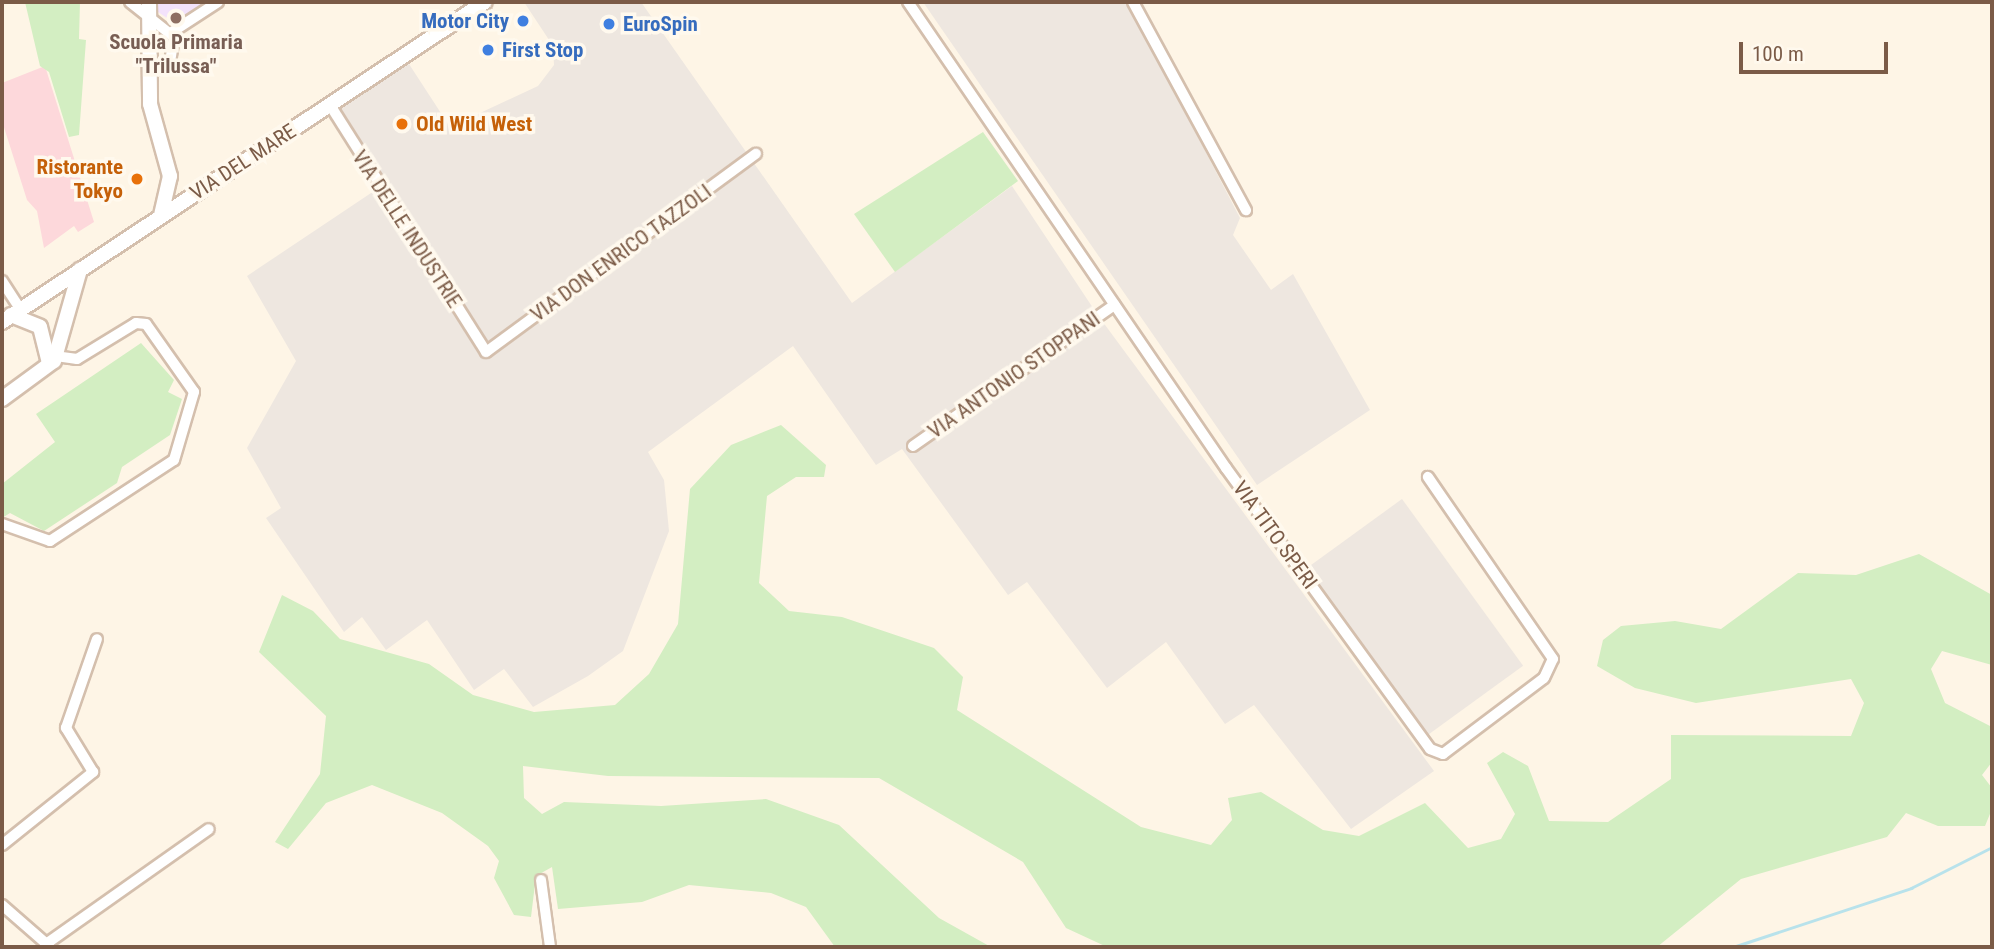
<!DOCTYPE html>
<html>
<head>
<meta charset="utf-8">
<style>
	body { margin:0 }
	#map { position:relative; width:1994px; height:949px; overflow:hidden; background:#fef5e6; font-family:"Roboto Condensed",sans-serif }
	div>[style] { position:absolute }
	.industrial>* { inset:0; background:#eee7e0; transform-origin:0 0 }
	.education>* { inset:0; background:#f3e2fb }
	.medical>* { inset:0; background:#fdd8db }
	.green>* { inset:0; background:#d3eec2 }
	.stream>* { height:2.5px; margin:-1.25px; padding:0 1.25px; transform-origin:1.25px; border-radius:1.25px; background:#b8e2eb }
	.roads { filter:drop-shadow(2px 0 #d4bfad) drop-shadow(-2px 0 #d4bfad) drop-shadow(0 2px #d4bfad) drop-shadow(0 -2px #d4bfad) }
	.street>* { height:10px; margin:-5px; padding:0 5px; transform-origin:5px; border-radius:5px; background:#fff }
	.secondary>* { height:14px; margin:-7px; padding:0 7px; transform-origin:7px; border-radius:7px; background:#fff }
	.dots>* { width:19px; height:19px; translate:-50% -50%; box-sizing:border-box; border:4px solid #fff9ee; border-radius:50% }
	span { translate:-50% -50%; white-space:nowrap; text-align:center; line-height:1.15; -webkit-text-stroke:7px #fff9ee; paint-order:stroke }
	.shop-label { font-size:21px; color:#366cbe; font-weight:700 }
	.right { translate:-100% -50%; text-align:right }
	.left { translate:0 -50%; text-align:left }
	.education-label { font-size:21px; color:#785e54; font-weight:700 }
	.food-label { font-size:21px; color:#c56008; font-weight:700 }
	.street-label { font-size:21px; color:#7b5b47 }
	.frame { position:absolute; inset:0; border:4px solid #7b5b47; pointer-events:none }
	.scale { position:absolute; left:1739px; top:42px; width:149px; height:32px; box-sizing:border-box; border:4px solid #7b5b47; border-top:0; padding-left:9px; font-size:21px; line-height:24px; white-space:nowrap; color:#7b5b47; -webkit-text-stroke:5px #fff9ee; paint-order:stroke }
</style>
</head>
<body>
<div id="map">
	<div class="industrial">
		<i style="clip-path:polygon(524px 2px,641px 2px,852px 303px,1012px 186px,1097px 314px,1434px 771px,1351px 829px,1254px 705px,1225px 724px,1166px 642px,1107px 688px,1027px 582px,1008px 595px,902px 449px,876px 465px,793px 346px,648px 452px,664px 480px,669px 531px,623px 651px,588px 676px,533px 707px,504px 669px,474px 690px,427px 620px,386px 650px,362px 617px,344px 632px,266px 518px,281px 508px,247px 448px,296px 361px,247px 276px,383px 185px,340px 107px,409px 64px,450px 127px,538px 86px,554px 65px,553px 46px)"></i>
		<i style="clip-path:polygon(923px 2px,1128px 2px,1240px 218px,1233px 235px,1271px 290px,1293px 274px,1370px 410px,1257px 485px)"></i>
		<i style="left:1402px;top:499px;width:206px;height:117px;rotate:54deg"></i>
	</div>
	<div class="education">
		<i style="clip-path:polygon(158px 2px,209px 2px,176px 24px,158px 12px)"></i>
	</div>
	<div class="medical">
		<i style="clip-path:polygon(45px 66px,94px 222px,78px 232px,74px 226px,44px 248px,37px 211px,27px 200px,2px 121px,2px 83px)"></i>
	</div>
	<div class="green">
		<i style="clip-path:polygon(25px 2px,80px 2px,79px 39px,86px 40px,79px 135px,69px 137px,49px 72px,40px 66px)"></i>
		<i style="clip-path:polygon(983px 132px,1018px 181px,895px 272px,854px 214px)"></i>
		<i style="clip-path:polygon(141px 343px,174px 380px,168px 392px,182px 399px,170px 435px,122px 467px,117px 483px,44px 531px,10px 513px,2px 518px,2px 484px,55px 442px,36px 414px)"></i>
		<i style="clip-path:polygon(781px 425px,826px 465px,824px 477px,796px 477px,767px 496px,759px 583px,789px 611px,842px 617px,934px 648px,963px 677px,957px 710px,1141px 827px,1211px 845px,1232px 820px,1228px 798px,1261px 792px,1323px 830px,1359px 836px,1425px 803px,1468px 848px,1501px 839px,1515px 814px,1487px 763px,1503px 752px,1528px 766px,1549px 821px,1608px 822px,1671px 779px,1671px 735px,1851px 736px,1864px 703px,1851px 679px,1696px 703px,1635px 688px,1597px 666px,1603px 640px,1621px 626px,1675px 621px,1721px 629px,1798px 573px,1856px 575px,1919px 554px,1992px 595px,1992px 665px,1942px 651px,1931px 669px,1945px 703px,1992px 727px,1992px 762px,1982px 775px,1992px 788px,1992px 809px,1985px 826px,1938px 826px,1906px 813px,1887px 837px,1741px 879px,1657px 947px,1107px 947px,1066px 928px,1023px 862px,879px 778px,608px 776px,523px 766px,524px 798px,542px 814px,564px 802px,661px 806px,766px 799px,839px 825px,939px 918px,991px 947px,835px 947px,806px 907px,771px 893px,689px 885px,642px 902px,558px 909px,552px 867px,536px 876px,531px 917px,514px 915px,494px 878px,499px 861px,488px 846px,442px 813px,372px 785px,326px 803px,288px 849px,275px 842px,320px 774px,326px 716px,259px 652px,282px 595px,313px 611px,340px 639px,429px 664px,473px 695px,534px 712px,615px 705px,649px 674px,678px 624px,690px 489px,731px 445px)"></i>
	</div>
	<div class="stream">
		<i style="left:1733px;top:947px;width:188px;rotate:-18.3deg"></i>
		<i style="left:1911px;top:888px;width:91px;rotate:-26.8deg"></i>
	</div>
	<div class="roads">
		<div class="street">
			<i style="left:130px;top:2px;width:56px;rotate:38.5deg"></i>
			<i style="left:174px;top:37px;width:24px;rotate:99deg"></i>
			<i style="left:170px;top:61px;width:25px;rotate:148deg"></i>
			<i style="left:908px;top:2px;width:564px;rotate:55.69deg"></i>
			<i style="left:1226px;top:468px;width:347px;rotate:54deg"></i>
			<i style="left:1430px;top:749px;width:14px;rotate:21deg"></i>
			<i style="left:1443px;top:754px;width:126px;rotate:-37deg"></i>
			<i style="left:1544px;top:678px;width:21px;rotate:-65deg"></i>
			<i style="left:1553px;top:659px;width:221px;rotate:-124.5deg"></i>
			<i style="left:1133px;top:2px;width:237px;rotate:61.5deg"></i>
			<i style="left:172px;top:32px;width:55px;rotate:-33.1deg"></i>
			<i style="left:330px;top:105px;width:292px;rotate:57.7deg"></i>
			<i style="left:486px;top:352px;width:335px;rotate:-36.3deg"></i>
			<i style="left:2px;top:281px;width:33px;rotate:57deg"></i>
			<i style="left:913px;top:446px;width:246px;rotate:-35deg"></i>
			<i style="left:2px;top:524px;width:51px;rotate:19.5deg"></i>
			<i style="left:50px;top:541px;width:148px;rotate:-33.2deg"></i>
			<i style="left:174px;top:460px;width:71px;rotate:-73.6deg"></i>
			<i style="left:194px;top:392px;width:83px;rotate:-125.2deg"></i>
			<i style="left:146px;top:324px;width:10px;rotate:-174deg"></i>
			<i style="left:136px;top:323px;width:69px;rotate:148.6deg"></i>
			<i style="left:77px;top:359px;width:21px;rotate:-172deg"></i>
			<i style="left:2px;top:845px;width:117px;rotate:-38.7deg"></i>
			<i style="left:93px;top:772px;width:52px;rotate:-121.5deg"></i>
			<i style="left:66px;top:728px;width:94px;rotate:-70.8deg"></i>
			<i style="left:541px;top:880px;width:68px;rotate:82.3deg"></i>
			<i style="left:2px;top:905px;width:62px;rotate:41.1deg"></i>
			<i style="left:46px;top:944px;width:199px;rotate:-35.2deg"></i>
		</div>
		<div class="secondary">
			<i style="left:149px;top:2px;width:102px;rotate:89.4deg"></i>
			<i style="left:150px;top:104px;width:75px;rotate:74.5deg"></i>
			<i style="left:170px;top:176px;width:40px;rotate:103deg"></i>
			<i style="left:11px;top:315px;width:31px;rotate:22deg"></i>
			<i style="left:40px;top:327px;width:37px;rotate:76deg"></i>
			<i style="left:2px;top:322px;width:579px;rotate:-33.53deg"></i>
			<i style="left:2px;top:399px;width:64px;rotate:-36.2deg"></i>
			<i style="left:54px;top:361px;width:95px;rotate:-74.1deg"></i>
		</div>
	</div>
	<div class="dots">
		<i style="left:176px;top:18px;background:#8d6e63"></i>
		<i style="left:523px;top:21px;background:#3f7fe0"></i>
		<i style="left:609px;top:24px;background:#3f7fe0"></i>
		<i style="left:488px;top:50px;background:#3f7fe0"></i>
		<i style="left:402px;top:124px;background:#e8710a"></i>
		<i style="left:137px;top:179px;background:#e8710a"></i>
	</div>
	<div class="shop-label">
		<span class="right" style="left:509px;top:21px">Motor City</span>
		<span class="left" style="left:623px;top:24px">EuroSpin</span>
		<span class="left" style="left:502px;top:50px">First Stop</span>
	</div>
	<div class="education-label">
		<span style="left:176px;top:54px">Scuola Primaria<br>"Trilussa"</span>
	</div>
	<div class="food-label">
		<span class="left" style="left:416px;top:124px">Old Wild West</span>
		<span class="right" style="left:123px;top:179px">Ristorante<br>Tokyo</span>
	</div>
	<div class="street-label">
		<span style="left:243px;top:162px;rotate:-33deg">VIA DEL MARE</span>
		<span style="left:407px;top:229px;rotate:57deg">VIA DELLE INDUSTRIE</span>
		<span style="left:621px;top:253px;rotate:-36deg">VIA DON ENRICO TAZZOLI</span>
		<span style="left:1014px;top:375px;rotate:-35deg">VIA ANTONIO STOPPANI</span>
		<span style="left:1275px;top:535px;rotate:54deg">VIA TITO SPERI</span>
	</div>
	<div class="frame"></div>
	<div class="scale">100 m</div>
</div>
</body>
</html>
